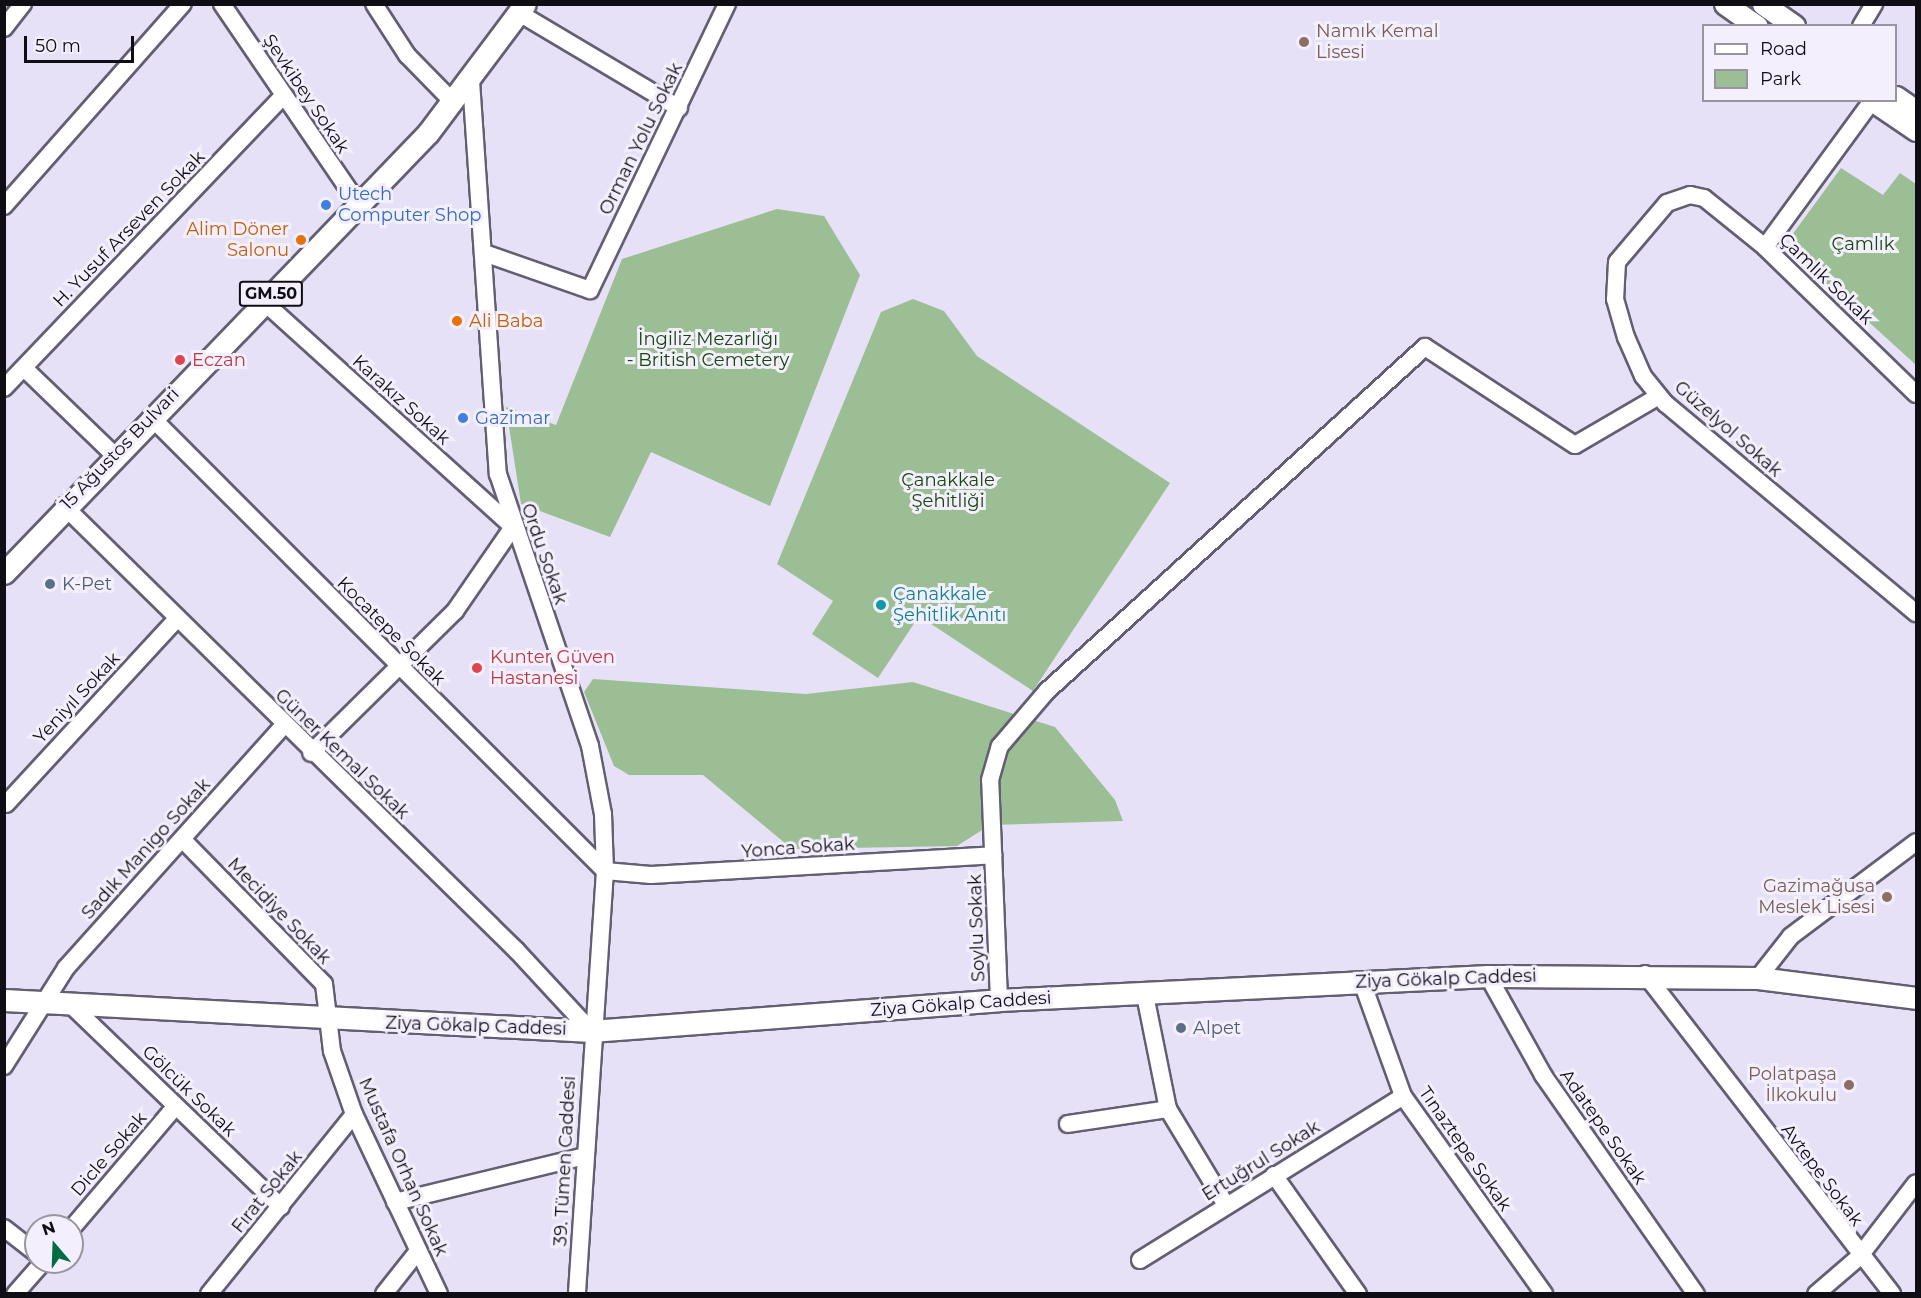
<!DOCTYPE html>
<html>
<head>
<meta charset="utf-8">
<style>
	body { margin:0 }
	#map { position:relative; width:1921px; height:1298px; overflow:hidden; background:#e6e1f7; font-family:Montserrat,sans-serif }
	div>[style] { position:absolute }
	.green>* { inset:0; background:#9cbe95 }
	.roads { filter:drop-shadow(2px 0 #635e71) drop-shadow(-2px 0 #635e71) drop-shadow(0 2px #635e71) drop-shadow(0 -2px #635e71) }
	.minor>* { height:16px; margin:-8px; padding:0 8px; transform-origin:8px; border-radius:8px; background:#fff }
	.major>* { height:21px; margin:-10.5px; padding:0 10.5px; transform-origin:10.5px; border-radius:10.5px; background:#fff }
	.dots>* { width:16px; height:16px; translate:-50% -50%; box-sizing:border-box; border:3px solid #f3effd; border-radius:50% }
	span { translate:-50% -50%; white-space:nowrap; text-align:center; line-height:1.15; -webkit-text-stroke:6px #f3effd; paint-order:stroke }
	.shield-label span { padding:2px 4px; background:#f3effd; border:2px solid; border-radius:4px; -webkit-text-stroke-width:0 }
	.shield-label { font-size:16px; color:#100e15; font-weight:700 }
	.education-label { font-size:18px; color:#785e54 }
	.left { translate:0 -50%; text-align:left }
	.right { translate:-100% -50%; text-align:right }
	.street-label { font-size:18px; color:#100e15 }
	.shop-label { font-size:18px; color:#366cbe }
	.food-label { font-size:18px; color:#c56008 }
	.park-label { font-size:18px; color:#16470b }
	.health-label { font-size:18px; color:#be3a42 }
	.service-label { font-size:18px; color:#4e5e75 }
	.culture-label { font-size:18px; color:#0d838f }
	.frame { position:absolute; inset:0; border:6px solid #100e15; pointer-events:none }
	.legend { position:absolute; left:1702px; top:24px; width:195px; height:78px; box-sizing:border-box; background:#f3effd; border:2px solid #9895a0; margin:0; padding:8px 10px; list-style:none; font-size:18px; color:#100e15 }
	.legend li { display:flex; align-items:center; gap:12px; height:30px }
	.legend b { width:30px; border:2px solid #9895a0 }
	.north { position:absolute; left:24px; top:1214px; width:60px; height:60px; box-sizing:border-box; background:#f3effd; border:2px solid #9895a0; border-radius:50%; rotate:341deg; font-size:16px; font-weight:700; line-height:24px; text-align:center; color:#100e15 }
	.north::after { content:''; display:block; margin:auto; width:21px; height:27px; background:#016b41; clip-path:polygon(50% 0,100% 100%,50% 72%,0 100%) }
	.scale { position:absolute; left:24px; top:36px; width:110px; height:27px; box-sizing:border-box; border:3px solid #100e15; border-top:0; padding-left:8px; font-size:18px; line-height:21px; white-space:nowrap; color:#100e15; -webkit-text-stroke:4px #f3effd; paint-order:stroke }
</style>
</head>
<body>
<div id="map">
	<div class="green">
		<i style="clip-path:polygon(1841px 168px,1883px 195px,1900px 173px,1916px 184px,1916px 365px,1792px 252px,1792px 235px)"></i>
		<i style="clip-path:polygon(777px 209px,824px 216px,860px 275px,770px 506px,651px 452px,610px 537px,521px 504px,506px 407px,556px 425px,622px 259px)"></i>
		<i style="clip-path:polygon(913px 299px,944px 311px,977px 356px,1170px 483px,1033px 691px,919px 616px,878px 678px,812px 634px,833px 601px,777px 564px,881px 312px)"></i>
		<i style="clip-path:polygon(593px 679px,806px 694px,913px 682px,1055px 727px,1115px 800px,1123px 821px,990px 825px,957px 846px,792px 849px,703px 775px,629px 775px,614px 766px,584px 692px)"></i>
	</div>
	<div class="roads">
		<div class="minor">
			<i style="left:222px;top:4px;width:243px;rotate:55.7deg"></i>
			<i style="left:374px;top:4px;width:61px;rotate:57.1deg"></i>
			<i style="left:407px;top:55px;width:67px;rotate:45.6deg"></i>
			<i style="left:519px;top:13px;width:186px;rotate:30.7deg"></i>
			<i style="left:1861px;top:26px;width:26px;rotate:-59deg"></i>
			<i style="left:4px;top:28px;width:31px;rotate:-52deg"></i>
			<i style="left:471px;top:81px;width:394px;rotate:86.1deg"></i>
			<i style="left:498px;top:474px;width:287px;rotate:71.3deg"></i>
			<i style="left:590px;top:746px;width:69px;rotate:79.2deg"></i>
			<i style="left:603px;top:814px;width:57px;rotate:88deg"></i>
			<i style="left:605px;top:871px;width:424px;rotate:93.8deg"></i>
			<i style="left:4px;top:206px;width:270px;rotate:-48.5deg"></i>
			<i style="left:1765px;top:247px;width:181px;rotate:-53.8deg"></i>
			<i style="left:487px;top:254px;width:109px;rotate:19.3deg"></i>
			<i style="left:590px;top:290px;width:317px;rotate:-64.4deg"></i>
			<i style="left:264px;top:302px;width:336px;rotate:42.1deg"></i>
			<i style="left:513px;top:527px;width:102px;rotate:124.6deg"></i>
			<i style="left:455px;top:611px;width:202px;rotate:135.4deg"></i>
			<i style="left:24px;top:368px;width:125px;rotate:44deg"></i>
			<i style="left:4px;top:388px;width:402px;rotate:-46.3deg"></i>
			<i style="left:1916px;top:394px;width:211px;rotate:-135.8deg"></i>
			<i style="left:1765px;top:247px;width:78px;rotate:-141.2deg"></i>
			<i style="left:1704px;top:198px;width:14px;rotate:-168deg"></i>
			<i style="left:1690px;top:195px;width:24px;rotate:161deg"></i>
			<i style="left:1667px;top:203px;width:77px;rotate:130.3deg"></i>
			<i style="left:1617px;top:262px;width:37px;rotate:93deg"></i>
			<i style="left:1615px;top:299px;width:40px;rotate:74deg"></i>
			<i style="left:1626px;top:337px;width:43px;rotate:66.4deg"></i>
			<i style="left:1643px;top:376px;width:36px;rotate:51deg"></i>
			<i style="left:1666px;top:404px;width:326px;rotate:39.9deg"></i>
			<i style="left:151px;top:417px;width:642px;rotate:45deg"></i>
			<i style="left:605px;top:871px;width:46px;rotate:5deg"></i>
			<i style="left:651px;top:875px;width:343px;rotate:-3.3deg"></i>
			<i style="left:64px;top:506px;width:635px;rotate:44.49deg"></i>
			<i style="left:517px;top:951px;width:109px;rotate:47.2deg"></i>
			<i style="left:6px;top:804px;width:252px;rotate:-47.3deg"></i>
			<i style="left:182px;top:839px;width:203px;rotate:45.6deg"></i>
			<i style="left:324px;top:984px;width:67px;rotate:83.2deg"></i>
			<i style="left:332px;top:1051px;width:67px;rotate:70.8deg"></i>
			<i style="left:354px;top:1114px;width:199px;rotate:64.7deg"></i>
			<i style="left:1645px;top:974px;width:404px;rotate:52.3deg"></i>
			<i style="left:1488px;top:976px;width:113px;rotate:60.9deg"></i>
			<i style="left:1543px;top:1075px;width:267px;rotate:55.1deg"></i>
			<i style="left:1758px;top:978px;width:53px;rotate:-51.8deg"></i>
			<i style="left:1791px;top:936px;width:156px;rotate:-36.9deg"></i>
			<i style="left:1362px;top:982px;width:121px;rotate:70.2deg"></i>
			<i style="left:1403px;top:1096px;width:243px;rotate:54.5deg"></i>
			<i style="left:1145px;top:995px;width:116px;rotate:78.6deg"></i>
			<i style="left:1168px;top:1109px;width:112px;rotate:58.9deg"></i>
			<i style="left:999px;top:1000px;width:220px;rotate:-92.3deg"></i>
			<i style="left:990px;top:780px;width:35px;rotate:-74deg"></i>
			<i style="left:1000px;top:746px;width:72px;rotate:-49.5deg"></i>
			<i style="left:1047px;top:691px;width:511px;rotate:-42.3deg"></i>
			<i style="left:1425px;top:347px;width:179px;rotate:33.2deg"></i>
			<i style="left:1575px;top:445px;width:97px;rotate:-30.3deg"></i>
			<i style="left:69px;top:1003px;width:294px;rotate:43.9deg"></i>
			<i style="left:4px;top:1066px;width:116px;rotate:-57.7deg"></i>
			<i style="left:66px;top:968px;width:326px;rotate:-48.1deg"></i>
			<i style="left:1068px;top:1124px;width:101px;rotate:-8.5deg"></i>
			<i style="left:1274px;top:1175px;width:146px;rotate:54.8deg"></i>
			<i style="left:395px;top:1202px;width:195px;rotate:-13.6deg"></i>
			<i style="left:4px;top:1228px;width:41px;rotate:38deg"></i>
			<i style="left:72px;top:1228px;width:160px;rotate:-49.6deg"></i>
			<i style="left:1140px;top:1260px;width:310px;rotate:-31.9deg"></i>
			<i style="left:15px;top:1294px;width:43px;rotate:-48.8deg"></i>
			<i style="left:209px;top:1294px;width:231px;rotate:-51.1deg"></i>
			<i style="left:384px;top:1294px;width:55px;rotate:-51.7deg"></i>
			<i style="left:1816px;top:1294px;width:57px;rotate:-40.7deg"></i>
			<i style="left:1859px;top:1257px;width:93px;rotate:-52.4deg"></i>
		</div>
		<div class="major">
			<i style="left:1725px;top:4px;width:39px;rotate:35deg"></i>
			<i style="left:1763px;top:4px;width:38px;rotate:35deg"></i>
			<i style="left:1896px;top:97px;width:24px;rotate:35deg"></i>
			<i style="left:1872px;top:100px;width:53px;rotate:34.3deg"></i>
			<i style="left:4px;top:573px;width:611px;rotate:-46.06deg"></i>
			<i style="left:428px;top:133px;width:161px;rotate:-53.1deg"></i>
			<i style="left:4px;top:1000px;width:588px;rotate:3.02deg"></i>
			<i style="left:591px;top:1031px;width:409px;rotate:-4.3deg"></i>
			<i style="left:999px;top:1000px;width:490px;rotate:-2.8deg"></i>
			<i style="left:1488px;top:976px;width:270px;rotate:0.4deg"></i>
			<i style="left:1758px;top:978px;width:159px;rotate:7.2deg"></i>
		</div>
	</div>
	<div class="dots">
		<i style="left:1304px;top:42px;background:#8d6e63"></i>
		<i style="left:326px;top:205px;background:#3f7fe0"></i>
		<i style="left:301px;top:240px;background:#e8710a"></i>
		<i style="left:457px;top:321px;background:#e8710a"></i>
		<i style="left:180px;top:360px;background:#e0444e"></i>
		<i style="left:463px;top:418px;background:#3f7fe0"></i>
		<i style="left:50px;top:584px;background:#5c6f8a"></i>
		<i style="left:881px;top:605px;background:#0f9aa8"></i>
		<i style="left:477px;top:668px;background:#e0444e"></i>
		<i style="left:1887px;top:897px;background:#8d6e63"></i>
		<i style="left:1181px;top:1028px;background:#5c6f8a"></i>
		<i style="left:1849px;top:1085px;background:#8d6e63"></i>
	</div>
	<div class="shield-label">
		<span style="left:271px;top:294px">GM.50</span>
	</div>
	<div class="education-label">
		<span class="left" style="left:1316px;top:42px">Namık Kemal<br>Lisesi</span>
		<span class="right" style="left:1875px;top:897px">Gazimağusa<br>Meslek Lisesi</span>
		<span class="right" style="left:1837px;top:1085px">Polatpaşa<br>İlkokulu</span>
	</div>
	<div class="street-label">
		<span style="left:306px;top:94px;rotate:56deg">Şevkibey Sokak</span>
		<span style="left:641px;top:139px;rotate:-64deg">Orman Yolu Sokak</span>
		<span style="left:129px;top:229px;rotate:-46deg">H. Yusuf Arseven Sokak</span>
		<span style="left:1826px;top:279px;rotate:44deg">Çamlık Sokak</span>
		<span style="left:401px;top:400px;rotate:42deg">Karakız Sokak</span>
		<span style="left:1728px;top:429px;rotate:41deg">Güzelyol Sokak</span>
		<span style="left:120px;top:449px;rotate:-46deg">15 Ağustos Bulvari</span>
		<span style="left:544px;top:554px;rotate:71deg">Ordu Sokak</span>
		<span style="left:391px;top:631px;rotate:45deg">Kocatepe Sokak</span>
		<span style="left:77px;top:698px;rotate:-47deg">Yeniyıl Sokak</span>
		<span style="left:342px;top:754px;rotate:44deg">Güner Kemal Sokak</span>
		<span style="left:798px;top:848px;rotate:-4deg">Yonca Sokak</span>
		<span style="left:146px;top:849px;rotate:-48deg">Sadık Manigo Sokak</span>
		<span style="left:279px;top:911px;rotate:46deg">Mecidiye Sokak</span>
		<span style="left:977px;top:928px;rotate:-92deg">Soylu Sokak</span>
		<span style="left:1446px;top:979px;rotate:-2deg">Ziya Gökalp Caddesi</span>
		<span style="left:961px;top:1004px;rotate:-4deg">Ziya Gökalp Caddesi</span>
		<span style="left:476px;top:1026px;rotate:2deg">Ziya Gökalp Caddesi</span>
		<span style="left:189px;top:1091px;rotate:44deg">Gölcük Sokak</span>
		<span style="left:1603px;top:1127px;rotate:55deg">Adatepe Sokak</span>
		<span style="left:1465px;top:1149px;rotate:55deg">Tınaztepe Sokak</span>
		<span style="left:109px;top:1154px;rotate:-49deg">Dicle Sokak</span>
		<span style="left:565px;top:1161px;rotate:-87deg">39. Tümen Caddesi</span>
		<span style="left:1261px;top:1161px;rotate:-32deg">Ertuğrul Sokak</span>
		<span style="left:403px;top:1167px;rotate:66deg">Mustafa Orhan Sokak</span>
		<span style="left:1822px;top:1175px;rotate:53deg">Avtepe Sokak</span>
		<span style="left:267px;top:1192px;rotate:-51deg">Fırat Sokak</span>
	</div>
	<div class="shop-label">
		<span class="left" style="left:338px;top:205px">Utech<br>Computer Shop</span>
		<span class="left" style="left:475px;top:418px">Gazimar</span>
	</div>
	<div class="food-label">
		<span class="right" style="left:289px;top:240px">Alim Döner<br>Salonu</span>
		<span class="left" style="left:469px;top:321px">Ali Baba</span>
	</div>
	<div class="park-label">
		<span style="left:1863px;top:244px">Çamlık</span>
		<span style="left:708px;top:350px">İngiliz Mezarlığı<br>- British Cemetery</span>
		<span style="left:948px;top:491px">Çanakkale<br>Şehitliği</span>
	</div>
	<div class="health-label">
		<span class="left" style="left:192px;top:360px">Eczan</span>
		<span class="left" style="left:490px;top:668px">Kunter Güven<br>Hastanesi</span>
	</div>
	<div class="service-label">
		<span class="left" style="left:62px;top:584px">K-Pet</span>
		<span class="left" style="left:1193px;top:1028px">Alpet</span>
	</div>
	<div class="culture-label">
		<span class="left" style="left:893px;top:605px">Çanakkale<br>Şehitlik Anıtı</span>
	</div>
	<div class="frame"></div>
	<ul class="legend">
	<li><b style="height:8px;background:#fff"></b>Road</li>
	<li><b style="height:16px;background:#9cbe95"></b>Park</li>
	</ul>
	<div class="north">N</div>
	<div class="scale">50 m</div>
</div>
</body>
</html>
